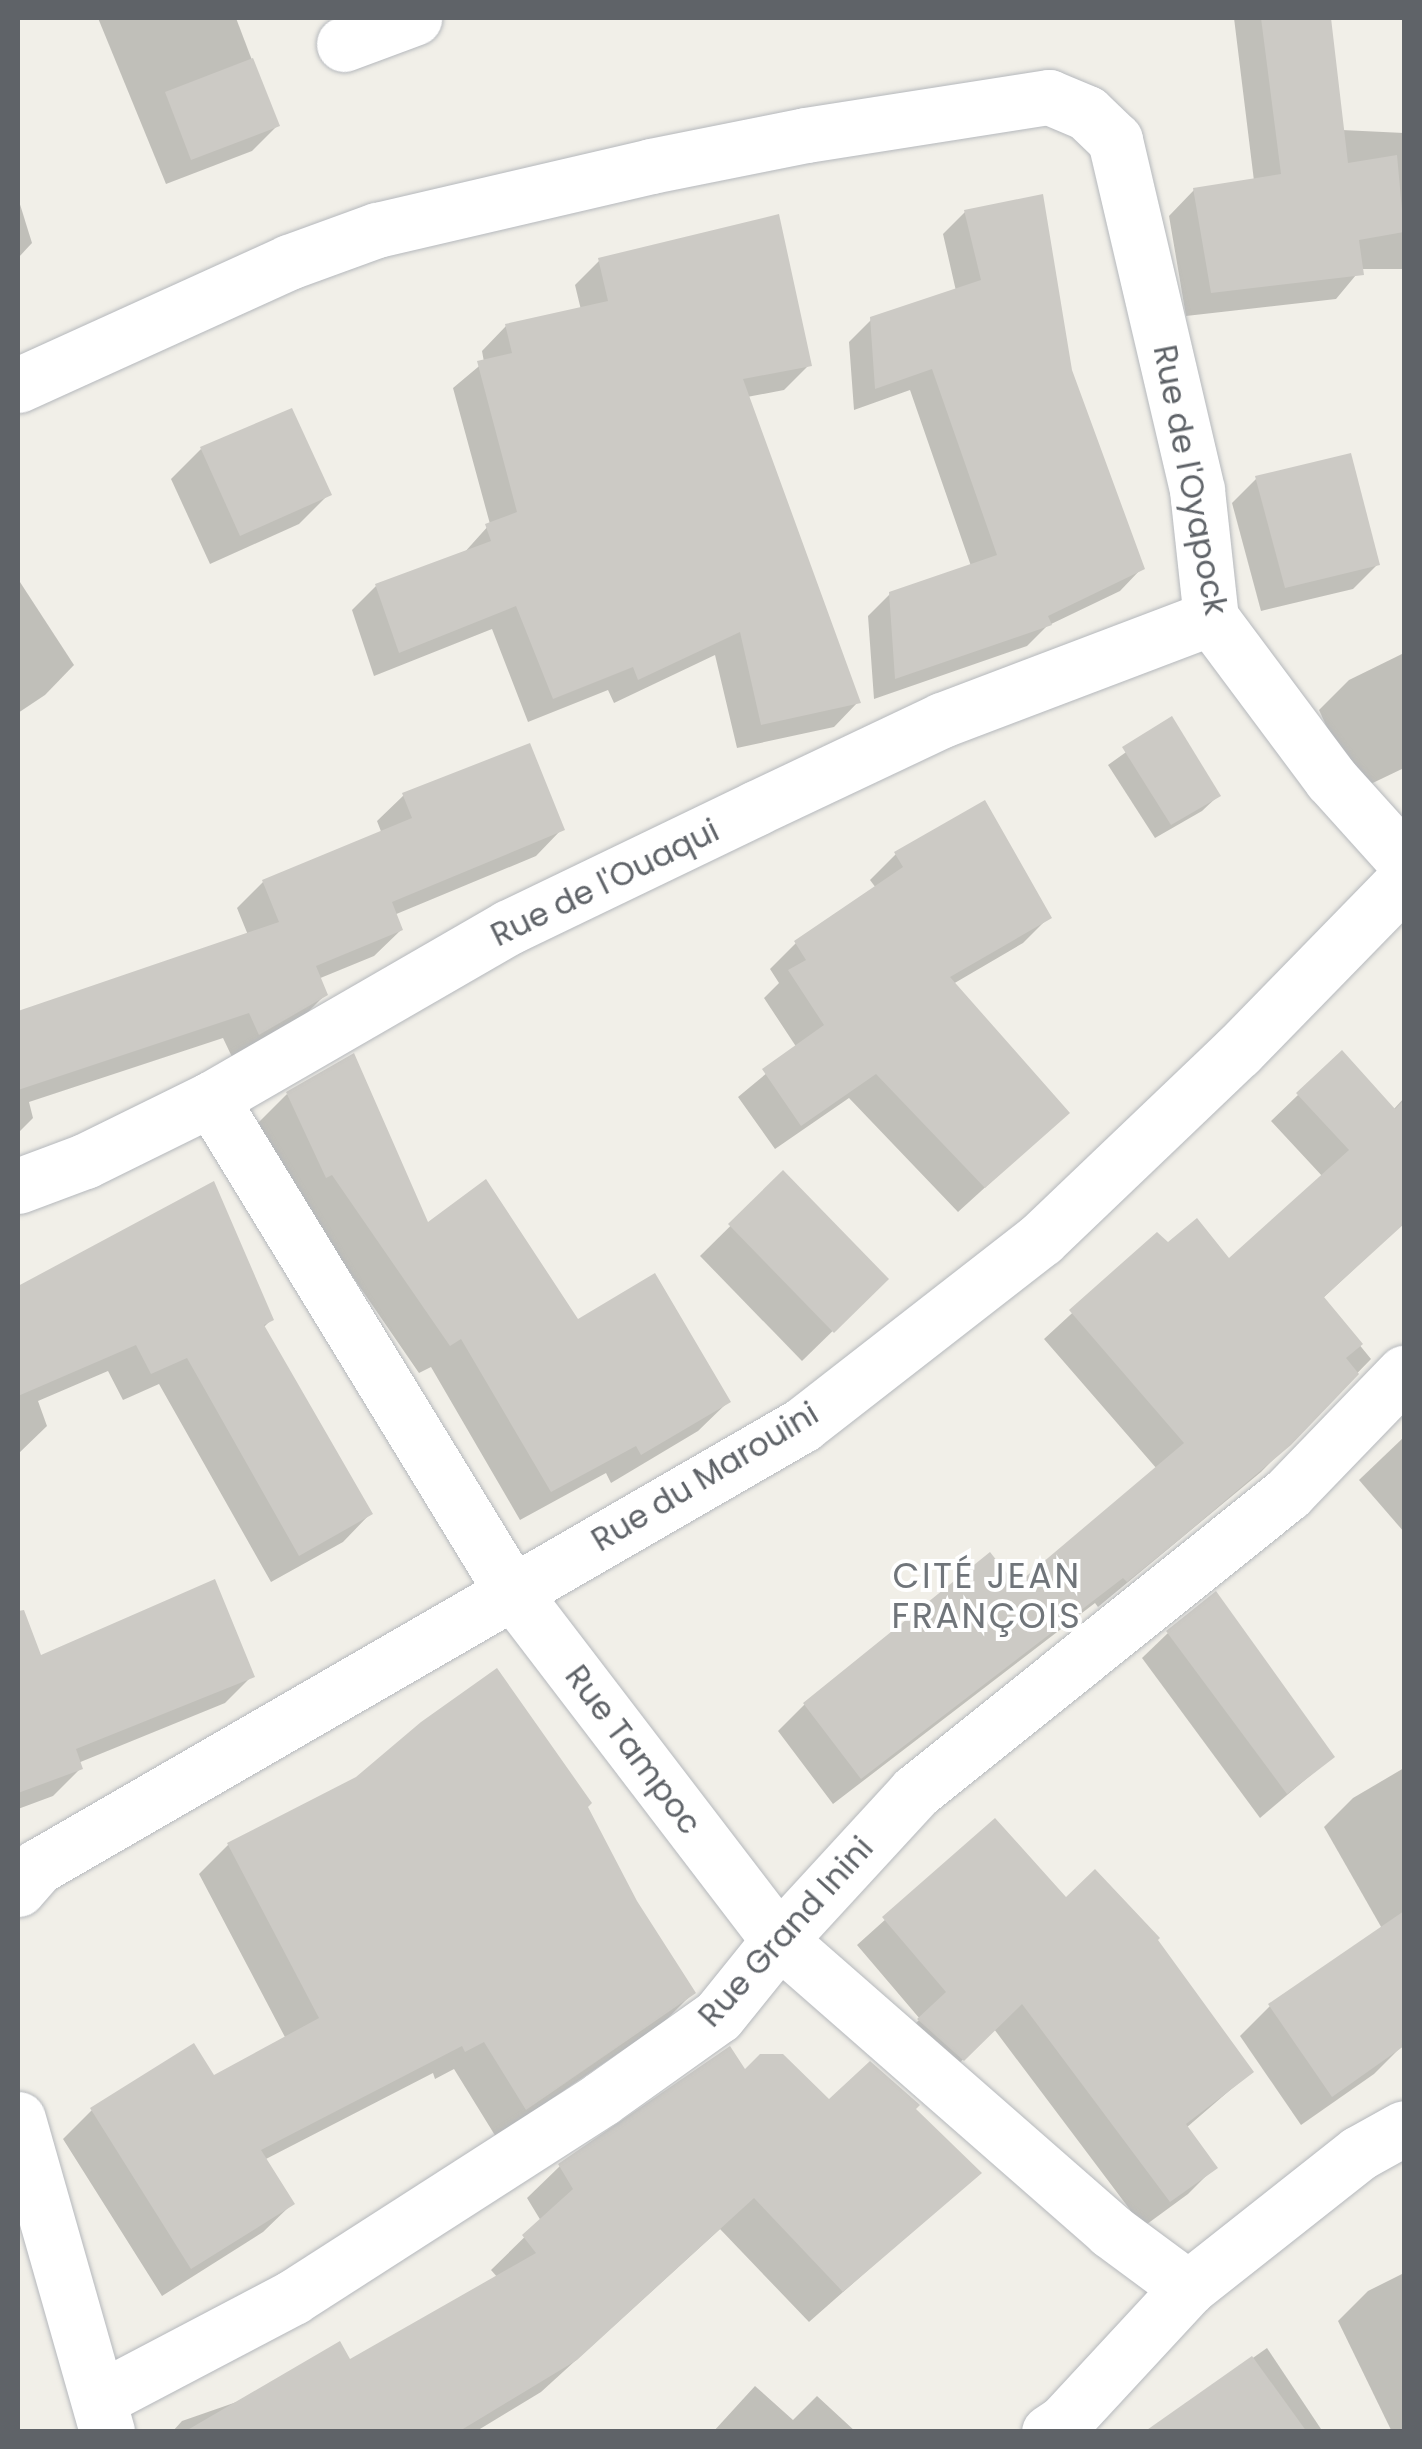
<!DOCTYPE html>
<html>
<head>
<meta charset="utf-8">
<style>
  body { margin:0 }
  #map { position:relative; width:1422px; height:2449px; overflow:hidden; background:#f1efe8; font-family:Poppins,sans-serif }
  div>[style] { position:absolute }
  .shadow>* { inset:0; background:#0003 }
  .building>* { inset:0; background:#cccac5 }
  .roads { filter:drop-shadow(0 0 2px #b5b8bc) drop-shadow(0 0 2px #b5b8bc) }
  .minor>* { height:55px; margin:-27.5px; padding:0 27.5px; transform-origin:27.5px; border-radius:27.5px; background:#fff }
  span { translate:-50% -50%; white-space:nowrap; text-align:center; line-height:1.15; -webkit-text-stroke:8px #fff; paint-order:stroke }
  .street-label { font-size:32px; color:#5f6368 }
  .neighbourhood-label { font-size:35px; color:#70757a; letter-spacing:2.5px }
  .frame { position:absolute; inset:0; border:20px solid #5f6368; pointer-events:none }
</style>
</head>
<body>
<div id="map">
  <div class="shadow">
    <div style="clip-path:polygon(98px 18px,236px 18px,277px 126px,252px 151px,166px 184px)"></div>
    <div style="clip-path:polygon(1234px 18px,1329px 18px,1342px 130px,1404px 133px,1404px 269px,1361px 269px,1336px 299px,1186px 316px,1169px 216px,1194px 190px,1254px 181px)"></div>
    <div style="clip-path:polygon(18px 198px,32px 243px,18px 258px)"></div>
    <div style="clip-path:polygon(965px 212px,1070px 371px,1142px 568px,1120px 591px,1047px 626px,1027px 646px,874px 699px,868px 616px,890px 594px,971px 566px,910px 390px,854px 410px,849px 342px,871px 320px,956px 291px,943px 234px)"></div>
    <div style="clip-path:polygon(600px 260px,809px 365px,784px 390px,747px 397px,858px 702px,834px 727px,737px 748px,715px 655px,614px 703px,608px 690px,528px 722px,492px 629px,374px 676px,352px 610px,376px 586px,463px 554px,490px 524px,453px 388px,484px 362px,482px 351px,506px 326px,581px 310px,575px 285px)"></div>
    <div style="clip-path:polygon(201px 449px,329px 494px,299px 524px,210px 564px,171px 479px)"></div>
    <div style="clip-path:polygon(1257px 478px,1378px 564px,1353px 589px,1261px 611px,1232px 503px)"></div>
    <div style="clip-path:polygon(18px 579px,74px 665px,45px 695px,18px 713px)"></div>
    <div style="clip-path:polygon(1404px 653px,1404px 768px,1356px 791px,1319px 710px,1349px 680px)"></div>
    <div style="clip-path:polygon(1171px 720px,1218px 796px,1202px 811px,1155px 838px,1108px 765px)"></div>
    <div style="clip-path:polygon(404px 795px,562px 829px,536px 856px,394px 915px,401px 930px,374px 956px,318px 979px,325px 995px,299px 1021px,233px 1059px,223px 1038px,29px 1102px,33px 1118px,18px 1133px,18px 1034px,75px 1019px,248px 935px,237px 908px,263px 882px,382px 834px,377px 821px)"></div>
    <div style="clip-path:polygon(896px 854px,1049px 917px,1023px 943px,953px 984px,1067px 1113px,958px 1212px,849px 1098px,775px 1149px,738px 1097px,797px 1048px,764px 998px,779px 983px,770px 969px,796px 943px,876px 888px,870px 880px)"></div>
    <div style="clip-path:polygon(287px 1094px,427px 1226px,578px 1322px,728px 1402px,698px 1431px,611px 1483px,606px 1473px,520px 1520px,431px 1367px,419px 1373px,302px 1203px,258px 1123px)"></div>
    <div style="clip-path:polygon(1298px 1095px,1393px 1110px,1404px 1098px,1404px 1222px,1322px 1299px,1371px 1359px,1261px 1472px,1098px 1607px,1095px 1603px,833px 1804px,778px 1731px,805px 1704px,1015px 1589px,1157px 1469px,1044px 1339px,1157px 1235px,1168px 1245px,1228px 1262px,1323px 1177px,1271px 1121px)"></div>
    <div style="clip-path:polygon(783px 1174px,886px 1279px,802px 1361px,700px 1256px)"></div>
    <div style="clip-path:polygon(66px 1278px,271px 1320px,263px 1328px,370px 1514px,343px 1542px,271px 1582px,159px 1384px,123px 1400px,108px 1371px,38px 1401px,47px 1426px,18px 1454px,18px 1296px)"></div>
    <div style="clip-path:polygon(1404px 1437px,1404px 1532px,1359px 1480px)"></div>
    <div style="clip-path:polygon(115px 1628px,252px 1676px,225px 1703px,78px 1763px,80px 1769px,53px 1796px,18px 1809px,18px 1667px)"></div>
    <div style="clip-path:polygon(1168px 1633px,1332px 1757px,1260px 1818px,1142px 1658px)"></div>
    <div style="clip-path:polygon(1404px 1768px,1404px 1928px,1388px 1939px,1324px 1827px,1353px 1798px)"></div>
    <div style="clip-path:polygon(585px 1807px,635px 1902px,693px 1993px,664px 2022px,496px 2137px,454px 2069px,435px 2079px,433px 2073px,264px 2160px,292px 2204px,263px 2232px,162px 2296px,63px 2139px,92px 2110px,213px 2078px,286px 2039px,199px 1874px,228px 1845px)"></div>
    <div style="clip-path:polygon(995px 1821px,1066px 1901px,1154px 1940px,1251px 2072px,1186px 2128px,1215px 2167px,1188px 2194px,1143px 2227px,994px 2029px,936px 2086px,892px 2047px,920px 2019px,857px 1945px)"></div>
    <div style="clip-path:polygon(1344px 1955px,1404px 2044px,1374px 2074px,1301px 2125px,1240px 2036px,1270px 2006px)"></div>
    <div style="clip-path:polygon(744px 2073px,829px 2102px,912px 2109px,978px 2173px,809px 2322px,720px 2229px,541px 2392px,475px 2432px,172px 2432px,182px 2421px,349px 2363px,498px 2278px,491px 2270px,541px 2221px,527px 2198px,560px 2166px)"></div>
    <div style="clip-path:polygon(1404px 2273px,1404px 2432px,1392px 2432px,1338px 2321px,1368px 2291px)"></div>
    <div style="clip-path:polygon(1267px 2348px,1323px 2432px,1155px 2432px,1182px 2408px)"></div>
    <div style="clip-path:polygon(755px 2386px,793px 2420px,817px 2396px,856px 2432px,713px 2432px)"></div>
  </div>
  <div class="building">
    <div style="clip-path:polygon(1261px 18px,1331px 18px,1348px 163px,1397px 155px,1404px 232px,1359px 240px,1364px 275px,1211px 293px,1193px 188px,1281px 174px)"></div>
    <div style="clip-path:polygon(253px 58px,280px 126px,191px 160px,165px 92px)"></div>
    <div style="clip-path:polygon(1043px 194px,1072px 370px,1145px 569px,1048px 616px,1052px 625px,895px 679px,889px 592px,997px 555px,932px 369px,875px 389px,870px 317px,981px 280px,964px 210px)"></div>
    <div style="clip-path:polygon(779px 214px,812px 366px,743px 379px,861px 703px,761px 725px,740px 632px,638px 680px,633px 667px,553px 699px,516px 606px,399px 653px,375px 584px,491px 541px,485px 524px,517px 512px,477px 361px,512px 353px,505px 324px,608px 301px,598px 258px)"></div>
    <div style="clip-path:polygon(292px 408px,332px 495px,240px 536px,200px 447px)"></div>
    <div style="clip-path:polygon(1351px 453px,1380px 565px,1285px 588px,1255px 476px)"></div>
    <div style="clip-path:polygon(1172px 716px,1221px 796px,1171px 825px,1122px 747px)"></div>
    <div style="clip-path:polygon(530px 743px,565px 830px,392px 902px,403px 930px,316px 966px,328px 995px,259px 1035px,249px 1013px,18px 1090px,18px 1011px,279px 922px,262px 880px,412px 818px,402px 793px)"></div>
    <div style="clip-path:polygon(985px 800px,1052px 918px,950px 977px,1070px 1113px,985px 1188px,876px 1074px,801px 1126px,762px 1069px,824px 1025px,788px 970px,806px 960px,794px 941px,903px 867px,894px 852px)"></div>
    <div style="clip-path:polygon(1342px 1050px,1395px 1109px,1404px 1100px,1404px 1224px,1324px 1297px,1363px 1344px,1346px 1358px,1359px 1374px,1291px 1445px,1180px 1539px,1127px 1582px,1123px 1578px,861px 1779px,803px 1703px,990px 1552px,1016px 1585px,1184px 1443px,1069px 1310px,1157px 1232px,1168px 1242px,1197px 1218px,1229px 1258px,1349px 1150px,1296px 1093px)"></div>
    <div style="clip-path:polygon(354px 1053px,428px 1222px,486px 1179px,578px 1319px,655px 1273px,731px 1402px,641px 1455px,636px 1446px,551px 1492px,461px 1339px,450px 1346px,332px 1175px,326px 1178px,286px 1092px)"></div>
    <div style="clip-path:polygon(783px 1170px,889px 1279px,834px 1333px,728px 1224px)"></div>
    <div style="clip-path:polygon(214px 1181px,274px 1320px,264px 1325px,373px 1514px,299px 1556px,187px 1358px,151px 1374px,136px 1345px,18px 1396px,18px 1286px)"></div>
    <div style="clip-path:polygon(215px 1579px,255px 1677px,76px 1749px,83px 1769px,18px 1793px,18px 1611px,24px 1610px,41px 1655px)"></div>
    <div style="clip-path:polygon(1216px 1591px,1335px 1757px,1287px 1794px,1166px 1631px)"></div>
    <div style="clip-path:polygon(497px 1668px,592px 1803px,588px 1807px,637px 1901px,696px 1993px,526px 2110px,484px 2042px,465px 2052px,462px 2046px,261px 2150px,295px 2204px,191px 2269px,90px 2108px,194px 2043px,214px 2075px,319px 2018px,227px 1843px,356px 1777px,421px 1722px)"></div>
    <div style="clip-path:polygon(995px 1818px,1066px 1897px,1095px 1869px,1160px 1938px,1158px 1940px,1254px 2072px,1186px 2124px,1218px 2168px,1170px 2202px,1022px 2004px,964px 2061px,917px 2019px,946px 1992px,882px 1917px)"></div>
    <div style="clip-path:polygon(1404px 1911px,1404px 2046px,1332px 2097px,1268px 2004px)"></div>
    <div style="clip-path:polygon(730px 2046px,745px 2069px,760px 2054px,783px 2054px,829px 2099px,870px 2061px,920px 2105px,916px 2109px,982px 2173px,843px 2292px,754px 2198px,577px 2360px,458px 2432px,184px 2432px,340px 2341px,350px 2359px,536px 2253px,522px 2235px,573px 2189px,558px 2164px)"></div>
    <div style="clip-path:polygon(1252px 2356px,1307px 2432px,1144px 2432px)"></div>
  </div>
  <div class="roads">
    <div class="minor">
      <div style="left:344px;top:44px;width:75px;rotate:-20.4deg"></div>
      <div style="left:18px;top:385px;width:298px;rotate:-24.4deg"></div>
      <div style="left:289px;top:262px;width:94px;rotate:-20deg"></div>
      <div style="left:377px;top:230px;width:281px;rotate:-13.1deg"></div>
      <div style="left:651px;top:166px;width:158px;rotate:-11.3deg"></div>
      <div style="left:806px;top:135px;width:246px;rotate:-8.9deg"></div>
      <div style="left:1049px;top:97px;width:41px;rotate:22.8deg"></div>
      <div style="left:1087px;top:113px;width:39px;rotate:44deg"></div>
      <div style="left:1115px;top:140px;width:359px;rotate:76.8deg"></div>
      <div style="left:1197px;top:490px;width:129px;rotate:83.8deg"></div>
      <div style="left:1211px;top:618px;width:201px;rotate:53.3deg"></div>
      <div style="left:1331px;top:779px;width:109px;rotate:48deg"></div>
      <div style="left:211px;top:1099px;width:575px;rotate:58.58deg"></div>
      <div style="left:511px;top:1590px;width:441px;rotate:52.6deg"></div>
      <div style="left:779px;top:1940px;width:441px;rotate:41.2deg"></div>
      <div style="left:1111px;top:2231px;width:96px;rotate:36.5deg"></div>
      <div style="left:18px;top:1186px;width:72px;rotate:-20.5deg"></div>
      <div style="left:85px;top:1161px;width:140px;rotate:-26.2deg"></div>
      <div style="left:211px;top:1099px;width:344px;rotate:-30deg"></div>
      <div style="left:509px;top:927px;width:274px;rotate:-25.7deg"></div>
      <div style="left:756px;top:808px;width:206px;rotate:-25.3deg"></div>
      <div style="left:942px;top:720px;width:288px;rotate:-20.8deg"></div>
      <div style="left:18px;top:1889px;width:29px;rotate:-49deg"></div>
      <div style="left:37px;top:1867px;width:884px;rotate:-30.02deg"></div>
      <div style="left:802px;top:1425px;width:303px;rotate:-37.9deg"></div>
      <div style="left:1041px;top:1239px;width:272px;rotate:-43.7deg"></div>
      <div style="left:1238px;top:1051px;width:238px;rotate:-45.7deg"></div>
      <div style="left:18px;top:2119px;width:325px;rotate:74.1deg"></div>
      <div style="left:99px;top:2399px;width:219px;rotate:-27.7deg"></div>
      <div style="left:293px;top:2297px;width:366px;rotate:-32.7deg"></div>
      <div style="left:601px;top:2099px;width:143px;rotate:-35.4deg"></div>
      <div style="left:718px;top:2016px;width:97px;rotate:-51.2deg"></div>
      <div style="left:779px;top:1940px;width:201px;rotate:-47.4deg"></div>
      <div style="left:915px;top:1792px;width:478px;rotate:-38.7deg"></div>
      <div style="left:1288px;top:1493px;width:167px;rotate:-46deg"></div>
      <div style="left:1049px;top:2432px;width:18px;rotate:-34deg"></div>
      <div style="left:1064px;top:2422px;width:183px;rotate:-47.2deg"></div>
      <div style="left:1188px;top:2288px;width:218px;rotate:-38.3deg"></div>
      <div style="left:1359px;top:2153px;width:51px;rotate:-29.1deg"></div>
    </div>
  </div>
  <div class="street-label">
    <span style="left:1190px;top:480px;rotate:79deg">Rue de l'Oyapock</span>
    <span style="left:605px;top:883px;rotate:-26deg">Rue de l'Ouaqui</span>
    <span style="left:705px;top:1477px;rotate:-31deg">Rue du Marouini</span>
    <span style="left:633px;top:1750px;rotate:53deg">Rue Tampoc</span>
    <span style="left:786px;top:1932px;rotate:-48deg">Rue Grand Inini</span>
  </div>
  <div class="neighbourhood-label">
    <span style="left:987px;top:1596px">CITÉ JEAN<br>FRANÇOIS</span>
  </div>
  <div class="frame"></div>
</div>
</body>
</html>
